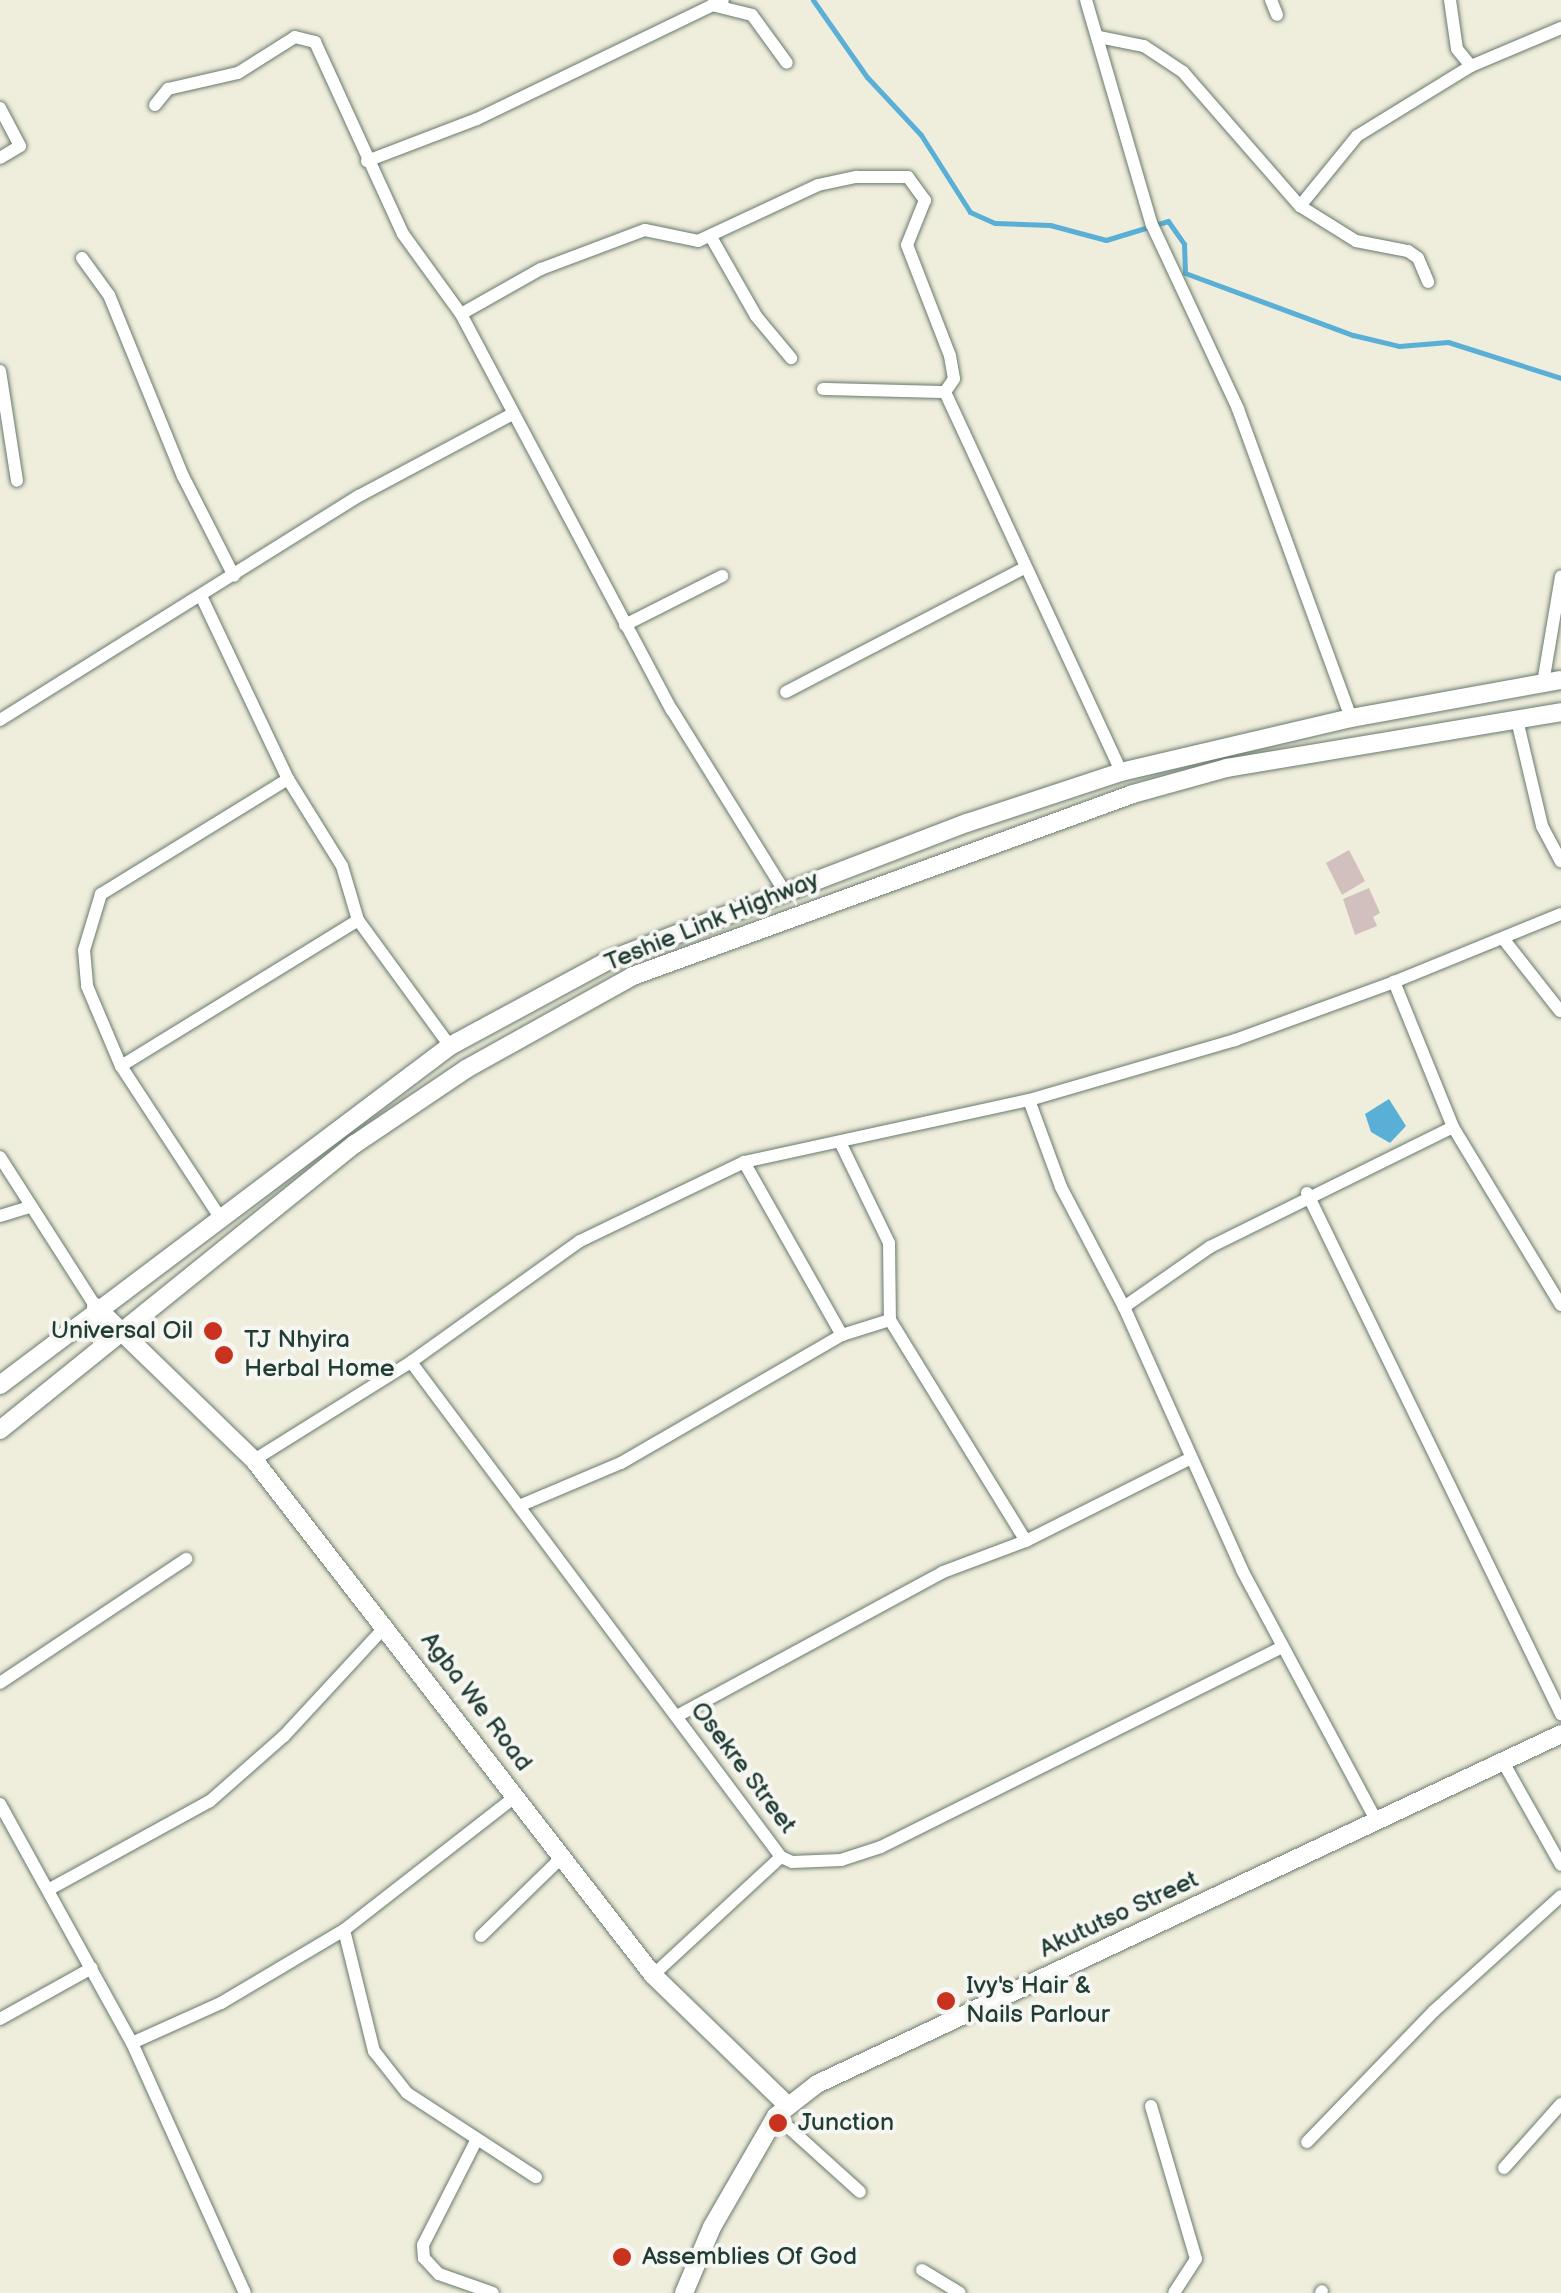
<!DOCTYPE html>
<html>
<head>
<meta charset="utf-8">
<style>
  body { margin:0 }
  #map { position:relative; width:1561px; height:2293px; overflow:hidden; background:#efeddb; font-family:"Balsamiq Sans",sans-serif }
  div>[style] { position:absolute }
  .industrial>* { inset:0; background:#d1c0bd }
  .water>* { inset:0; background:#5aafd6 }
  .stream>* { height:5px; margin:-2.5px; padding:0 2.5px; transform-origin:2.5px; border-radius:2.5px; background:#5aafd6 }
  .roads { filter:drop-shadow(0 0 2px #687b6e) drop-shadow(0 0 2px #687b6e) }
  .street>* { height:12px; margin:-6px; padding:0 6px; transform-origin:6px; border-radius:6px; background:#fff }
  .secondary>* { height:18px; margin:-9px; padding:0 9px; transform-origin:9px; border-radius:9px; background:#fff }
  .dots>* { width:28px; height:28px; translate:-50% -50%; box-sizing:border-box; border:5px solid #f6f6f2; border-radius:50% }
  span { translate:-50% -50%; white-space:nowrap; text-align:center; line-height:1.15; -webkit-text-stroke:8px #f6f6f2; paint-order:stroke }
  .street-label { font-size:25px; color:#1f3d34 }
  .poi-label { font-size:25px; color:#1f3d34 }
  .right { translate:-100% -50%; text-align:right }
  .left { translate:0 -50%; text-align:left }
</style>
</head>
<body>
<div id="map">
  <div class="industrial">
    <div style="clip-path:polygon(1349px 850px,1365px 881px,1342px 895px,1326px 863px)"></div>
    <div style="clip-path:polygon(1369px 888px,1380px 913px,1373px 917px,1377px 926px,1355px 935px,1343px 899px)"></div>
  </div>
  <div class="water">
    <div style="clip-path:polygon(1389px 1099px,1406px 1126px,1390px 1143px,1371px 1132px,1365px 1114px)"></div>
  </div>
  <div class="stream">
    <div style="left:813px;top:0;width:94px;rotate:55deg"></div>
    <div style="left:867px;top:77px;width:79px;rotate:47deg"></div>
    <div style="left:921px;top:135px;width:91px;rotate:57.5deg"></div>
    <div style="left:970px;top:212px;width:27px;rotate:24deg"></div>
    <div style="left:995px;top:223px;width:55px;rotate:2.1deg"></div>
    <div style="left:1050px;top:225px;width:58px;rotate:15deg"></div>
    <div style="left:1106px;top:240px;width:65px;rotate:-17deg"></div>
    <div style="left:1168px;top:221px;width:28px;rotate:55deg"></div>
    <div style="left:1184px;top:244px;width:29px;rotate:88deg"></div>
    <div style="left:1185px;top:273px;width:179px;rotate:20.3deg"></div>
    <div style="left:1353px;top:335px;width:47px;rotate:13.4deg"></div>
    <div style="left:1399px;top:346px;width:49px;rotate:-4.7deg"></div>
    <div style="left:1448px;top:342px;width:119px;rotate:17.7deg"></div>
  </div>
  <div class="roads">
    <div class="street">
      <div style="left:1086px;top:0;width:234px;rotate:73.7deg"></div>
      <div style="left:1152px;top:225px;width:203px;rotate:64.9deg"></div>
      <div style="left:1238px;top:409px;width:329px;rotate:69.9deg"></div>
      <div style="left:1271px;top:0;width:16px;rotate:68deg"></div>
      <div style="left:1450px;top:0;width:49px;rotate:81.9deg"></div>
      <div style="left:1457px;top:49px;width:22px;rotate:51deg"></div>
      <div style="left:1471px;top:66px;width:98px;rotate:-22.9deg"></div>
      <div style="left:712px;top:5px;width:41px;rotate:14deg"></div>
      <div style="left:752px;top:15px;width:59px;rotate:53.9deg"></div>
      <div style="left:1099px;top:37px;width:46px;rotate:11.3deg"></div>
      <div style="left:1144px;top:46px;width:47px;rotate:33.7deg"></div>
      <div style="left:1183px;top:72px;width:178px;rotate:48.9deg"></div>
      <div style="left:1300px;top:206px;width:66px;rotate:32deg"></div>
      <div style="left:1356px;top:241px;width:53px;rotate:10.9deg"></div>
      <div style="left:1408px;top:251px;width:12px;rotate:35deg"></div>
      <div style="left:1418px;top:258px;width:26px;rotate:67deg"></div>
      <div style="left:155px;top:105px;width:21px;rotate:-51deg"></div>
      <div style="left:168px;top:89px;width:72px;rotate:-12.9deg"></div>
      <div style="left:238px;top:73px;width:67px;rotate:-32.3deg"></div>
      <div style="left:295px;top:37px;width:21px;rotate:14deg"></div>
      <div style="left:315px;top:42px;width:211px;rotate:65.4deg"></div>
      <div style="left:403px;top:234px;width:99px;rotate:54.1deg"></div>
      <div style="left:461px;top:314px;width:449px;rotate:62deg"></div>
      <div style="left:672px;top:710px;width:214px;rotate:58.2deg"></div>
      <div style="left:0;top:108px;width:43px;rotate:62.2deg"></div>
      <div style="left:20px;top:146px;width:23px;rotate:149deg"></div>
      <div style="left:367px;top:161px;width:118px;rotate:-20.9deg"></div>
      <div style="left:477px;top:119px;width:273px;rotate:-25.8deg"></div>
      <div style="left:1300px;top:206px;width:90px;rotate:-50.8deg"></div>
      <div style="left:1357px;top:136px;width:134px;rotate:-31.6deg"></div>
      <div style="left:711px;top:237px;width:91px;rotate:60.3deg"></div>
      <div style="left:756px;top:316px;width:55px;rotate:50.2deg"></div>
      <div style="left:82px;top:258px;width:46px;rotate:53.9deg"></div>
      <div style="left:109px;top:295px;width:196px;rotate:67.8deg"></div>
      <div style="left:183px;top:476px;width:112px;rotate:63deg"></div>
      <div style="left:461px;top:314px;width:92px;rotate:-29.4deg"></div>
      <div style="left:541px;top:269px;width:111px;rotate:-20.6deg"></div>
      <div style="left:645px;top:230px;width:54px;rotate:11.7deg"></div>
      <div style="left:698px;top:241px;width:132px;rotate:-25deg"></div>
      <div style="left:818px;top:185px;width:40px;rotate:-12deg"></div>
      <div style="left:857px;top:177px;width:51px"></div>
      <div style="left:908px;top:177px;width:29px;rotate:54deg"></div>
      <div style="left:925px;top:200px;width:48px;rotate:111.8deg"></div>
      <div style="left:907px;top:245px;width:119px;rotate:68.8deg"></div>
      <div style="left:950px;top:356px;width:23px;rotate:80deg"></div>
      <div style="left:954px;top:379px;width:16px;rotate:125deg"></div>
      <div style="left:945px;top:392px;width:419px;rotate:65.1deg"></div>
      <div style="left:0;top:371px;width:111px;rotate:81.2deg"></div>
      <div style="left:823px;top:389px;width:122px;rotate:1.4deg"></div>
      <div style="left:202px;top:598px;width:200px;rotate:64.6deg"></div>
      <div style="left:288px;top:779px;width:220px;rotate:148.4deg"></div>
      <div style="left:101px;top:894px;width:59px;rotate:106.9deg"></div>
      <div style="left:84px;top:950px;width:36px;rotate:85deg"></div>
      <div style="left:87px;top:986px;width:87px;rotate:67deg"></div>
      <div style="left:121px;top:1066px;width:183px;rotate:56.8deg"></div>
      <div style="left:625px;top:625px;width:109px;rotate:-26.8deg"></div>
      <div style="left:1543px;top:683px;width:108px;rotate:-80.4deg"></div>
      <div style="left:786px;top:692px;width:268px;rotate:-27.5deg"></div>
      <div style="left:0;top:720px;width:423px;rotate:-32deg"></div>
      <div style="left:359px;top:496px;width:172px;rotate:-28.1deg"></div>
      <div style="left:1517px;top:720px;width:109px;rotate:76.7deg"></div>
      <div style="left:1542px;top:826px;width:40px;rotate:62deg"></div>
      <div style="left:288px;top:779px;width:102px;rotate:58.2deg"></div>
      <div style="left:342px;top:866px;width:56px;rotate:73.5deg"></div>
      <div style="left:358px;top:920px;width:156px;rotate:53.9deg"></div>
      <div style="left:1505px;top:941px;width:89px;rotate:51.8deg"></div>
      <div style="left:121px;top:1066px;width:278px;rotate:-31.6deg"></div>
      <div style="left:1029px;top:1100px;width:215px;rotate:-16.2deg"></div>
      <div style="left:1235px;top:1040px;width:169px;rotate:-20deg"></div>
      <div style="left:1453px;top:1127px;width:208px;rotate:58.8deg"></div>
      <div style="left:840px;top:1142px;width:112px;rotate:64.1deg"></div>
      <div style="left:889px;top:1243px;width:77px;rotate:89.3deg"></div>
      <div style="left:0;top:1157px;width:178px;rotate:57.4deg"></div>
      <div style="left:744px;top:1162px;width:199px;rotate:60.5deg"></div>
      <div style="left:1307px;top:1193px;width:580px;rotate:64.01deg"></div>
      <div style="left:0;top:1216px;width:30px;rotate:-17deg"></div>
      <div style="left:1124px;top:1307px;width:105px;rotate:-34.9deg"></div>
      <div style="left:1210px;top:1247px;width:271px;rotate:-26.3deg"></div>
      <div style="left:1453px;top:1127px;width:157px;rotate:-112.1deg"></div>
      <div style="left:1394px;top:982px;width:180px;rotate:-22.2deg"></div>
      <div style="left:411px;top:1362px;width:618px;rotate:53.22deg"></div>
      <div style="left:781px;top:1857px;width:12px;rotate:24deg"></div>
      <div style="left:792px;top:1862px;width:49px;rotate:-2.3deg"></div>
      <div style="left:841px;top:1860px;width:42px;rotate:-18deg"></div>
      <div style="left:881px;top:1847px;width:446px;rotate:-26.5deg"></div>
      <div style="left:254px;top:1460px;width:185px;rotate:-32deg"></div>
      <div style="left:411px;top:1362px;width:208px;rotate:-35.6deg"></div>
      <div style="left:580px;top:1241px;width:182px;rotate:-25.7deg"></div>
      <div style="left:744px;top:1162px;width:292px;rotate:-12.3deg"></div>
      <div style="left:1029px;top:1100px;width:93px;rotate:69.8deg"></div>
      <div style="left:1061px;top:1187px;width:136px;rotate:62.3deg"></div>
      <div style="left:1124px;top:1307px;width:288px;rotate:65.8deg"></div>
      <div style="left:1242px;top:1570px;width:286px;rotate:61.8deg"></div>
      <div style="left:519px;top:1506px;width:111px;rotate:-22.9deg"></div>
      <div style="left:621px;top:1463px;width:255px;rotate:-30.1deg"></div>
      <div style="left:842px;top:1335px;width:50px;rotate:-17.4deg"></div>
      <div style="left:890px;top:1320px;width:259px;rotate:58.4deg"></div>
      <div style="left:0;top:1683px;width:224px;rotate:-33.7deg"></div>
      <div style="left:677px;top:1716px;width:302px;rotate:-28.4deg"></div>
      <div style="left:943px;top:1572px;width:89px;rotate:-20.5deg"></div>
      <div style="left:1026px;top:1541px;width:182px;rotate:-26.7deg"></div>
      <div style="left:1503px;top:1762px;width:118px;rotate:60.6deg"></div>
      <div style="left:0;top:1804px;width:273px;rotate:61.1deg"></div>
      <div style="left:132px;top:2043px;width:274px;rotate:65.7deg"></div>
      <div style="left:48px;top:1890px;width:185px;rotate:-28.8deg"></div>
      <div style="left:210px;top:1801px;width:98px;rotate:-41.3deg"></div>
      <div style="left:284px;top:1736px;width:150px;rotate:-47.2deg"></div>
      <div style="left:344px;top:1930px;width:125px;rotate:76.1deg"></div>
      <div style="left:374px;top:2051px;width:53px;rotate:51.8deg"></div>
      <div style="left:407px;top:2093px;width:154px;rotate:33.1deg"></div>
      <div style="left:481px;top:1936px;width:110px;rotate:-44.3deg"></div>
      <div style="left:653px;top:1975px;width:174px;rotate:-42.7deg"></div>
      <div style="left:0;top:2019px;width:105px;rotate:-29deg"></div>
      <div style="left:132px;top:2043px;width:98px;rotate:-24.2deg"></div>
      <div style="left:221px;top:2003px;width:143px;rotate:-30.7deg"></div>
      <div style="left:344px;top:1930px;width:218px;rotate:-37.9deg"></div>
      <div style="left:1151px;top:2106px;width:159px;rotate:73.6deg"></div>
      <div style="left:1196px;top:2259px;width:40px;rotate:122.9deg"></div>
      <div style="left:776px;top:2116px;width:113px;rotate:42.1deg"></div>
      <div style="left:477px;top:2139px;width:119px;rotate:117deg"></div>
      <div style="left:423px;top:2245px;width:13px;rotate:86deg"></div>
      <div style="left:424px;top:2258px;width:22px;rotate:47deg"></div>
      <div style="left:439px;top:2274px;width:57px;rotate:19.4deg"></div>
      <div style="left:1307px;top:2142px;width:182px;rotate:-45.9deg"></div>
      <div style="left:1434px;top:2011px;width:171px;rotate:-42.2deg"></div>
      <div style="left:1504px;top:2168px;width:86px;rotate:-48.3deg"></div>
      <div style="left:922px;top:2270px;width:44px;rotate:31.2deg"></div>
      <div style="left:1321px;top:2293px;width:2px;rotate:-63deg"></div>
    </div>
    <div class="secondary">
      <div style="left:96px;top:1307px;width:220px;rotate:44.1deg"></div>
      <div style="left:254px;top:1460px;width:651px;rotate:52.23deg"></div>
      <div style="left:653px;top:1975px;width:185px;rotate:44.1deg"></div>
      <div style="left:0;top:1385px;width:563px;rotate:-36.99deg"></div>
      <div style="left:450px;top:1046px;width:179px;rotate:-28.4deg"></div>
      <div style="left:607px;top:961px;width:386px;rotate:-21deg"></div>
      <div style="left:967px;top:823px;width:162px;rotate:-18.3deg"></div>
      <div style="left:1121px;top:772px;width:236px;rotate:-13.2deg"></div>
      <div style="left:1351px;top:718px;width:213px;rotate:-10.3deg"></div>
      <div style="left:0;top:1430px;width:456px;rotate:-38.9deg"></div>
      <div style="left:355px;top:1144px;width:134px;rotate:-34deg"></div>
      <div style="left:466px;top:1069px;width:191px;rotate:-29.1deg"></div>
      <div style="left:633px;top:976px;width:532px;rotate:-20deg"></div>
      <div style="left:1133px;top:794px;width:98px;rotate:-15.5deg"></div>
      <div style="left:1227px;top:768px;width:339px;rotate:-9.5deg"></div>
      <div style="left:684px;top:2293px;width:72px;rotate:-67deg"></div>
      <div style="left:712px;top:2227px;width:128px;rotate:-60deg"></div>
      <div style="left:776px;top:2116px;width:52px;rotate:-38deg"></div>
      <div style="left:817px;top:2084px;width:822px;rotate:-25.19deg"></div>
    </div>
  </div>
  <div class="dots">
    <div style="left:213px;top:1331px;background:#c8321e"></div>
    <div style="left:224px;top:1355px;background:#c8321e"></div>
    <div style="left:946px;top:2001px;background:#c8321e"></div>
    <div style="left:778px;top:2123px;background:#c8321e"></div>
    <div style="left:622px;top:2257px;background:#c8321e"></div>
  </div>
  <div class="street-label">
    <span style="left:712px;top:922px;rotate:-22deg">Teshie Link Highway</span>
    <span style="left:476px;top:1702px;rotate:53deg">Agba We Road</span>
    <span style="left:743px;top:1768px;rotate:53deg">Osekre Street</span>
    <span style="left:1119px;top:1915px;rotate:-25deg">Akututso Street</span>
  </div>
  <div class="poi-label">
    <span class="right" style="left:193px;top:1331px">Universal Oil</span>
    <span class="left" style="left:244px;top:1355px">TJ Nhyira<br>Herbal Home</span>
    <span class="left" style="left:966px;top:2001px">Ivy's Hair &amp;<br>Nails Parlour</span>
    <span class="left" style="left:798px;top:2123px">Junction</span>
    <span class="left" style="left:642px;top:2257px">Assemblies Of God</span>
  </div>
</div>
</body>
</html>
